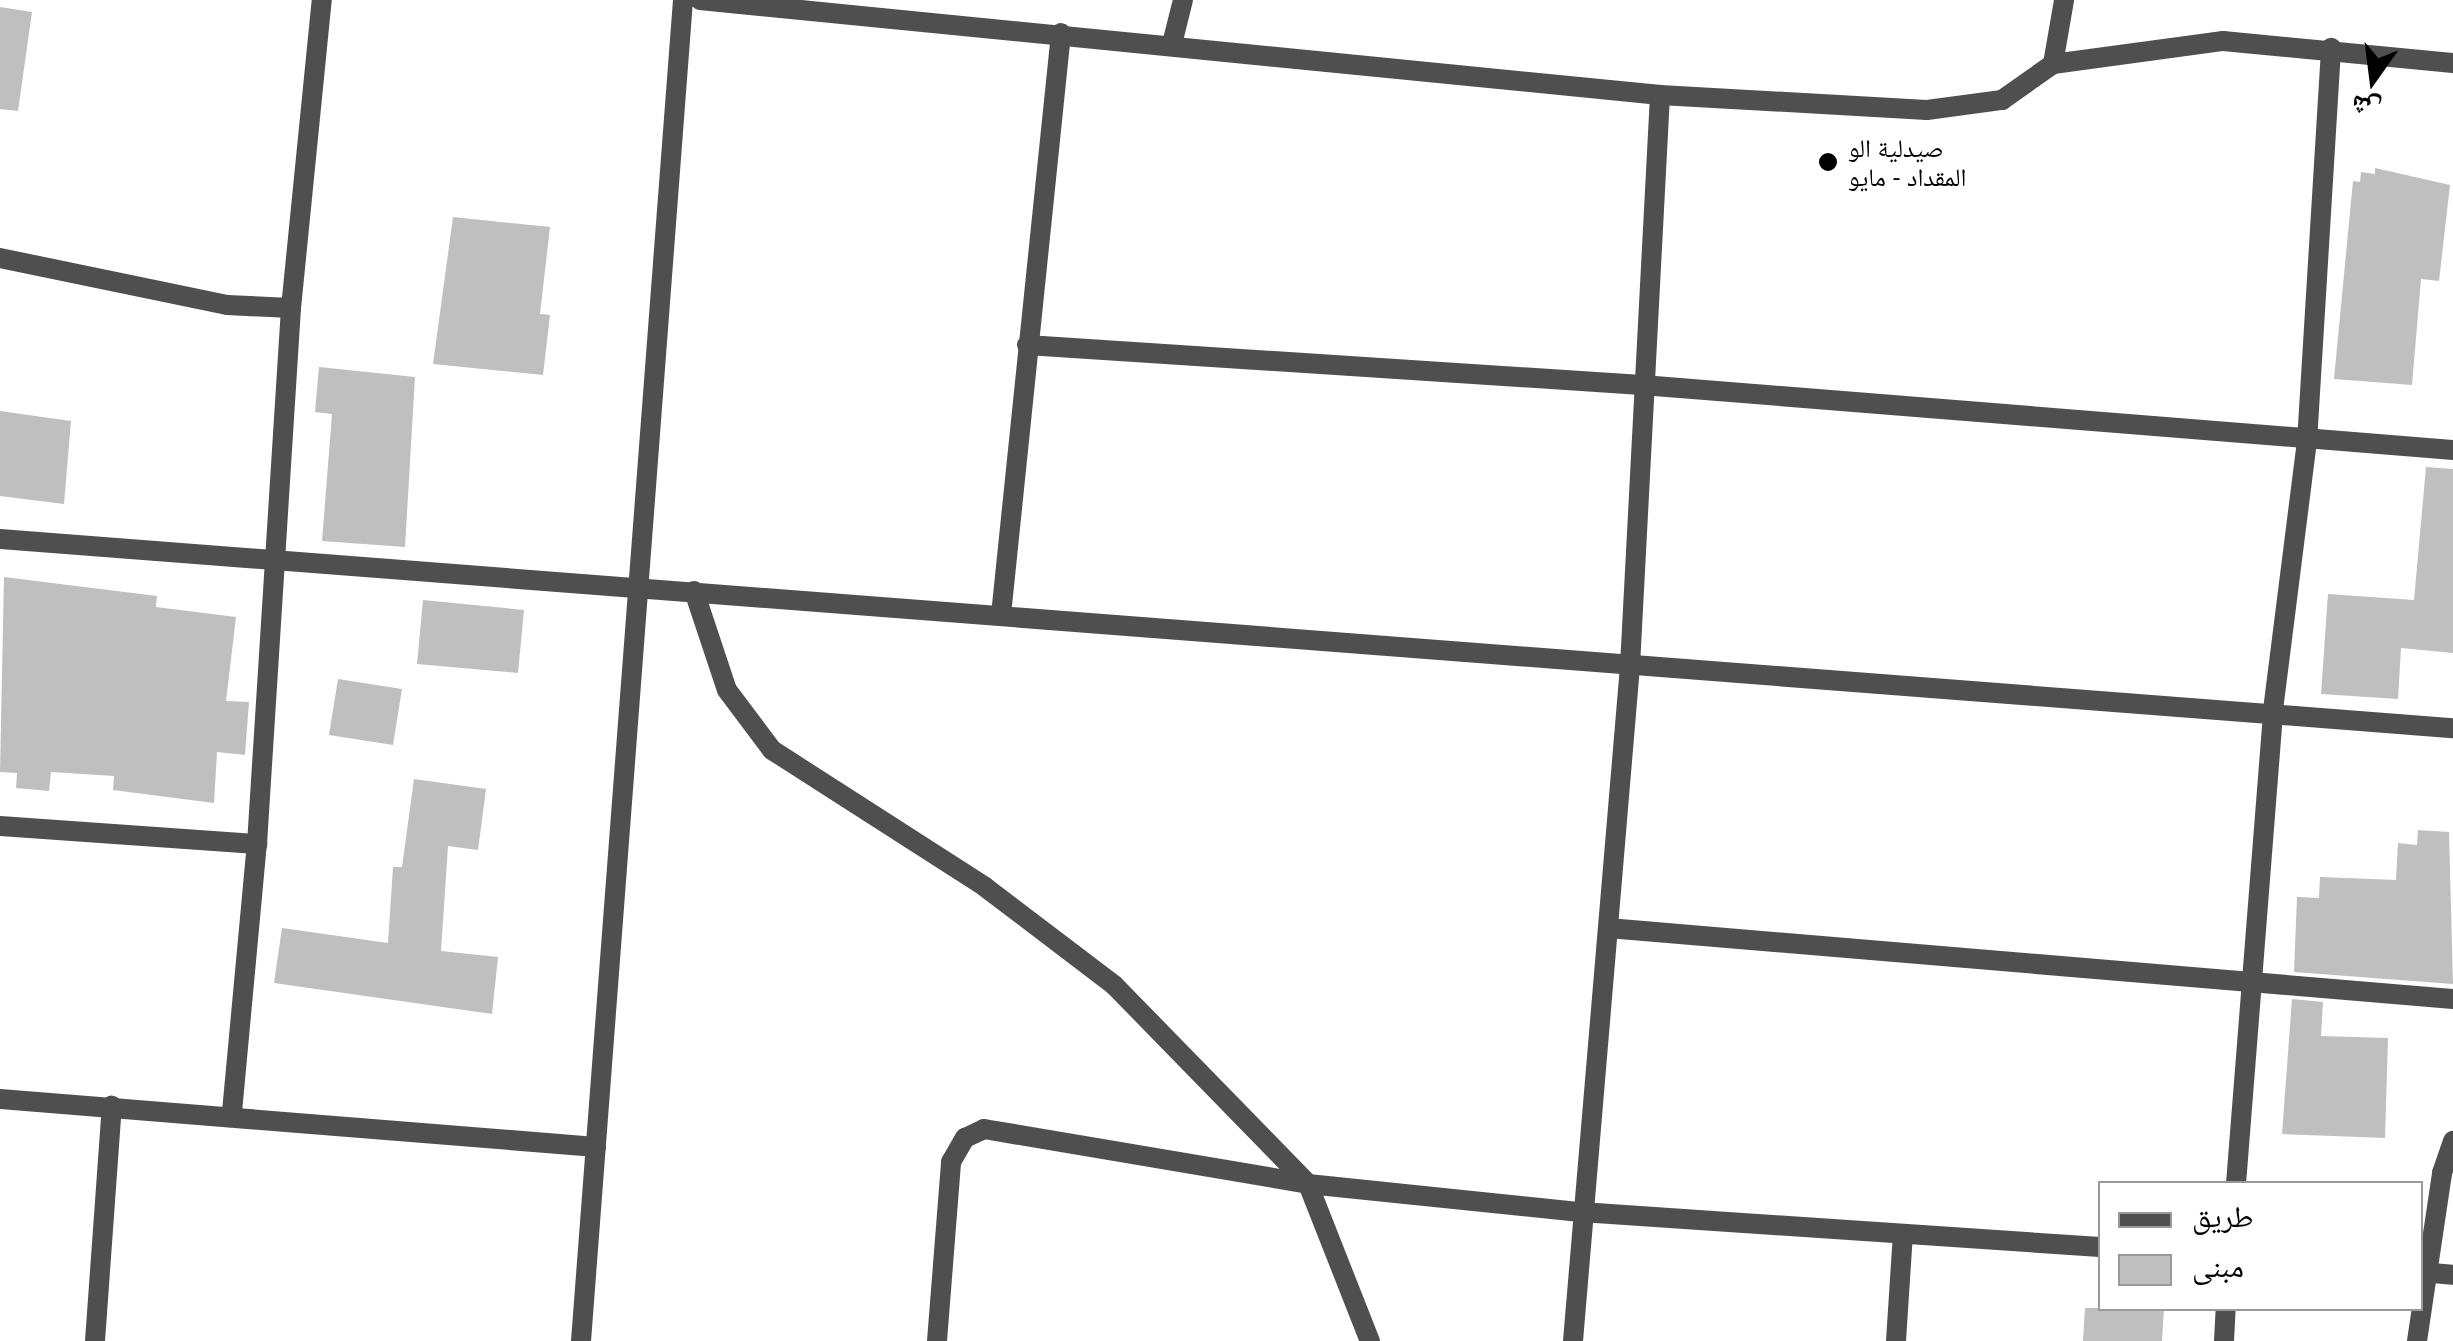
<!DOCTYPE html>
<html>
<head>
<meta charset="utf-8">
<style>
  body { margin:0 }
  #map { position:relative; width:2453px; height:1341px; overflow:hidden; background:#fff; font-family:"Open Sans","Noto Naskh Arabic",sans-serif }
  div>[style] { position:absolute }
  .building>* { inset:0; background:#bfbfbf }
  .minor>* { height:20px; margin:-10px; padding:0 10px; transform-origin:10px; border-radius:10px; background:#4f4f4f }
  .tertiary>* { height:20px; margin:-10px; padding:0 10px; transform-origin:10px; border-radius:10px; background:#4f4f4f }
  .dots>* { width:28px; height:28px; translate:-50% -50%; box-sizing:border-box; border:5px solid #fff; border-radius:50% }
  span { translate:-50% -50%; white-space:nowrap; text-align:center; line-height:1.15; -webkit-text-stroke:10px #fff; paint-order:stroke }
  .poi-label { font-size:25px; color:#000 }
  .left { translate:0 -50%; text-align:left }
  .legend { position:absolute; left:2098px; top:1181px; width:325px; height:130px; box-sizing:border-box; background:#fff; border:2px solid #999; margin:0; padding:12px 18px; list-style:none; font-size:30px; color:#000 }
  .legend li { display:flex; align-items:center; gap:20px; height:50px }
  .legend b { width:50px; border:2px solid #999 }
  .north { position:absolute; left:2323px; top:30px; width:100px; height:100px; -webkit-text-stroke:8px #fff; paint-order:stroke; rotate:194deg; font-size:28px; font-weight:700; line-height:40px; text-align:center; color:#000 }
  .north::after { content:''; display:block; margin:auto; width:35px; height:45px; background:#000; clip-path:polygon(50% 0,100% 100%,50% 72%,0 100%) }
</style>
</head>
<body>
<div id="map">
  <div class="building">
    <div style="clip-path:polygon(0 7px,32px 12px,18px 111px,0 109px)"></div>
    <div style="clip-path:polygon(2375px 168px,2450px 185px,2439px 281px,2421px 279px,2412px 385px,2334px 379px,2353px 181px,2360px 182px,2361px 172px,2375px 174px)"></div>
    <div style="clip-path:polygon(453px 217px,550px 227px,540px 314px,550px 315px,543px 375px,433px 364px)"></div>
    <div style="clip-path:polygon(319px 367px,415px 377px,405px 547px,322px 541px,332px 414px,315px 412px)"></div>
    <div style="clip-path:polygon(0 411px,71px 421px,64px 504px,0 496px)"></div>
    <div style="clip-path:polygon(2426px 467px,2453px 469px,2453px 653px,2401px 648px,2398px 699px,2321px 694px,2328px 594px,2414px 600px)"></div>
    <div style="clip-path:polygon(4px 577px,157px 596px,156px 607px,236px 617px,226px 701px,249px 702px,245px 755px,217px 752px,214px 803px,113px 790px,114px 776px,51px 772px,49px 791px,16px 788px,17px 773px,0 772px)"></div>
    <div style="clip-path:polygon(423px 600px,524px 610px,518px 673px,417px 664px)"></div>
    <div style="clip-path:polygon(338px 679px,402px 689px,393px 745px,329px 735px)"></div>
    <div style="clip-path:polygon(414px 779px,486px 789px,478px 850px,448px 846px,441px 951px,498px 957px,492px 1014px,274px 983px,282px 928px,388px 943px,393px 867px,402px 867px)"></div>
    <div style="clip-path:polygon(2418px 830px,2449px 832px,2453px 984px,2294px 972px,2297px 897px,2319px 898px,2320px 877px,2396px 880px,2398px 843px,2417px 845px)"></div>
    <div style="clip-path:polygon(2292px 999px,2323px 1002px,2321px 1036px,2388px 1038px,2385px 1138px,2282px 1134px)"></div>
    <div style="clip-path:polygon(2085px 1308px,2164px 1308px,2162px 1341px,2083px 1341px)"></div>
  </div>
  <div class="minor">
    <div style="left:1172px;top:44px;width:45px;rotate:-76deg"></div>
    <div style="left:0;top:258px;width:232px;rotate:11.7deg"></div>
    <div style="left:227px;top:305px;width:64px;rotate:2.7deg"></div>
    <div style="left:1027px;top:345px;width:616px;rotate:3.72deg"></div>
    <div style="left:1642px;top:385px;width:814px;rotate:4.58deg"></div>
    <div style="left:0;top:539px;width:2460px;rotate:4.41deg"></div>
    <div style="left:694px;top:591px;width:104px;rotate:71.6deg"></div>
    <div style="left:727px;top:690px;width:75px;rotate:53.1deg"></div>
    <div style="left:772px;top:750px;width:253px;rotate:32.7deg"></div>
    <div style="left:985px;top:887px;width:162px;rotate:37.2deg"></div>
    <div style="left:1114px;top:985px;width:278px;rotate:45.7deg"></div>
    <div style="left:1308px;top:1184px;width:169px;rotate:68.5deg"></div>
    <div style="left:1001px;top:615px;width:585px;rotate:-84.11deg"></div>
    <div style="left:0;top:826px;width:258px;rotate:4deg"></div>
    <div style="left:1608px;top:928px;width:848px;rotate:4.8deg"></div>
    <div style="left:0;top:1099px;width:598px;rotate:4.6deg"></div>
    <div style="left:232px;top:1112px;width:269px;rotate:-84.7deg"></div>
    <div style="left:257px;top:844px;width:537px;rotate:-86.37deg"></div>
    <div style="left:291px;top:308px;width:310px;rotate:-84.3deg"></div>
    <div style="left:2236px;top:1184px;width:475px;rotate:-85.5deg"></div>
    <div style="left:2273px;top:710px;width:270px;rotate:-82.8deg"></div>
    <div style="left:2307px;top:442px;width:395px;rotate:-86.5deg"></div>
    <div style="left:2420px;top:1272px;width:33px;rotate:5deg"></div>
    <div style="left:95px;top:1341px;width:236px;rotate:-85.9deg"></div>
    <div style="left:581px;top:1341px;width:1345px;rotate:-85.65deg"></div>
    <div style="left:937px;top:1341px;width:180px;rotate:-85.5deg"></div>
    <div style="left:951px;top:1162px;width:28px;rotate:-60deg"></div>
    <div style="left:965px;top:1138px;width:21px;rotate:-25deg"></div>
    <div style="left:984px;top:1129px;width:329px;rotate:9.6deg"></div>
    <div style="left:1308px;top:1184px;width:274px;rotate:5.9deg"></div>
    <div style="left:1581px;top:1212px;width:520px;rotate:3.86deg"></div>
    <div style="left:1573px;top:1341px;width:677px;rotate:-85.17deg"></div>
    <div style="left:1630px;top:666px;width:572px;rotate:-86.99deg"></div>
    <div style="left:1896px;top:1341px;width:107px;rotate:-86.3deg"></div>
    <div style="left:2224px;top:1341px;width:33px;rotate:-87deg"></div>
    <div style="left:2417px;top:1341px;width:170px;rotate:-81.5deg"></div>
    <div style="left:2442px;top:1173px;width:34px;rotate:-71deg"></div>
  </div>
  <div class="tertiary">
    <div style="left:700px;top:0;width:965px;rotate:5.65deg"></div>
    <div style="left:1660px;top:95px;width:267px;rotate:3.2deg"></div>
    <div style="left:1927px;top:110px;width:76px;rotate:-7.6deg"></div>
    <div style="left:2002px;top:100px;width:62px;rotate:-35.2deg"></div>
    <div style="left:2053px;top:64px;width:65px;rotate:-80.2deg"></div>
    <div style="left:2053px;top:64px;width:172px;rotate:-7.7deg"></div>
    <div style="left:2223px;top:41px;width:231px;rotate:5.5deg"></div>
  </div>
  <div class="dots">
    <div style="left:1828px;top:162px;background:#000"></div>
  </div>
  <div class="poi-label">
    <span class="left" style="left:1848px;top:162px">صيدلية الو<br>المقداد - مايو</span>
  </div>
  <ul class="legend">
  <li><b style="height:12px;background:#4f4f4f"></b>طريق</li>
  <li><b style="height:28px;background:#bfbfbf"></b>مبنى</li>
  </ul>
  <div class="north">ش</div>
</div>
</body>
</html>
